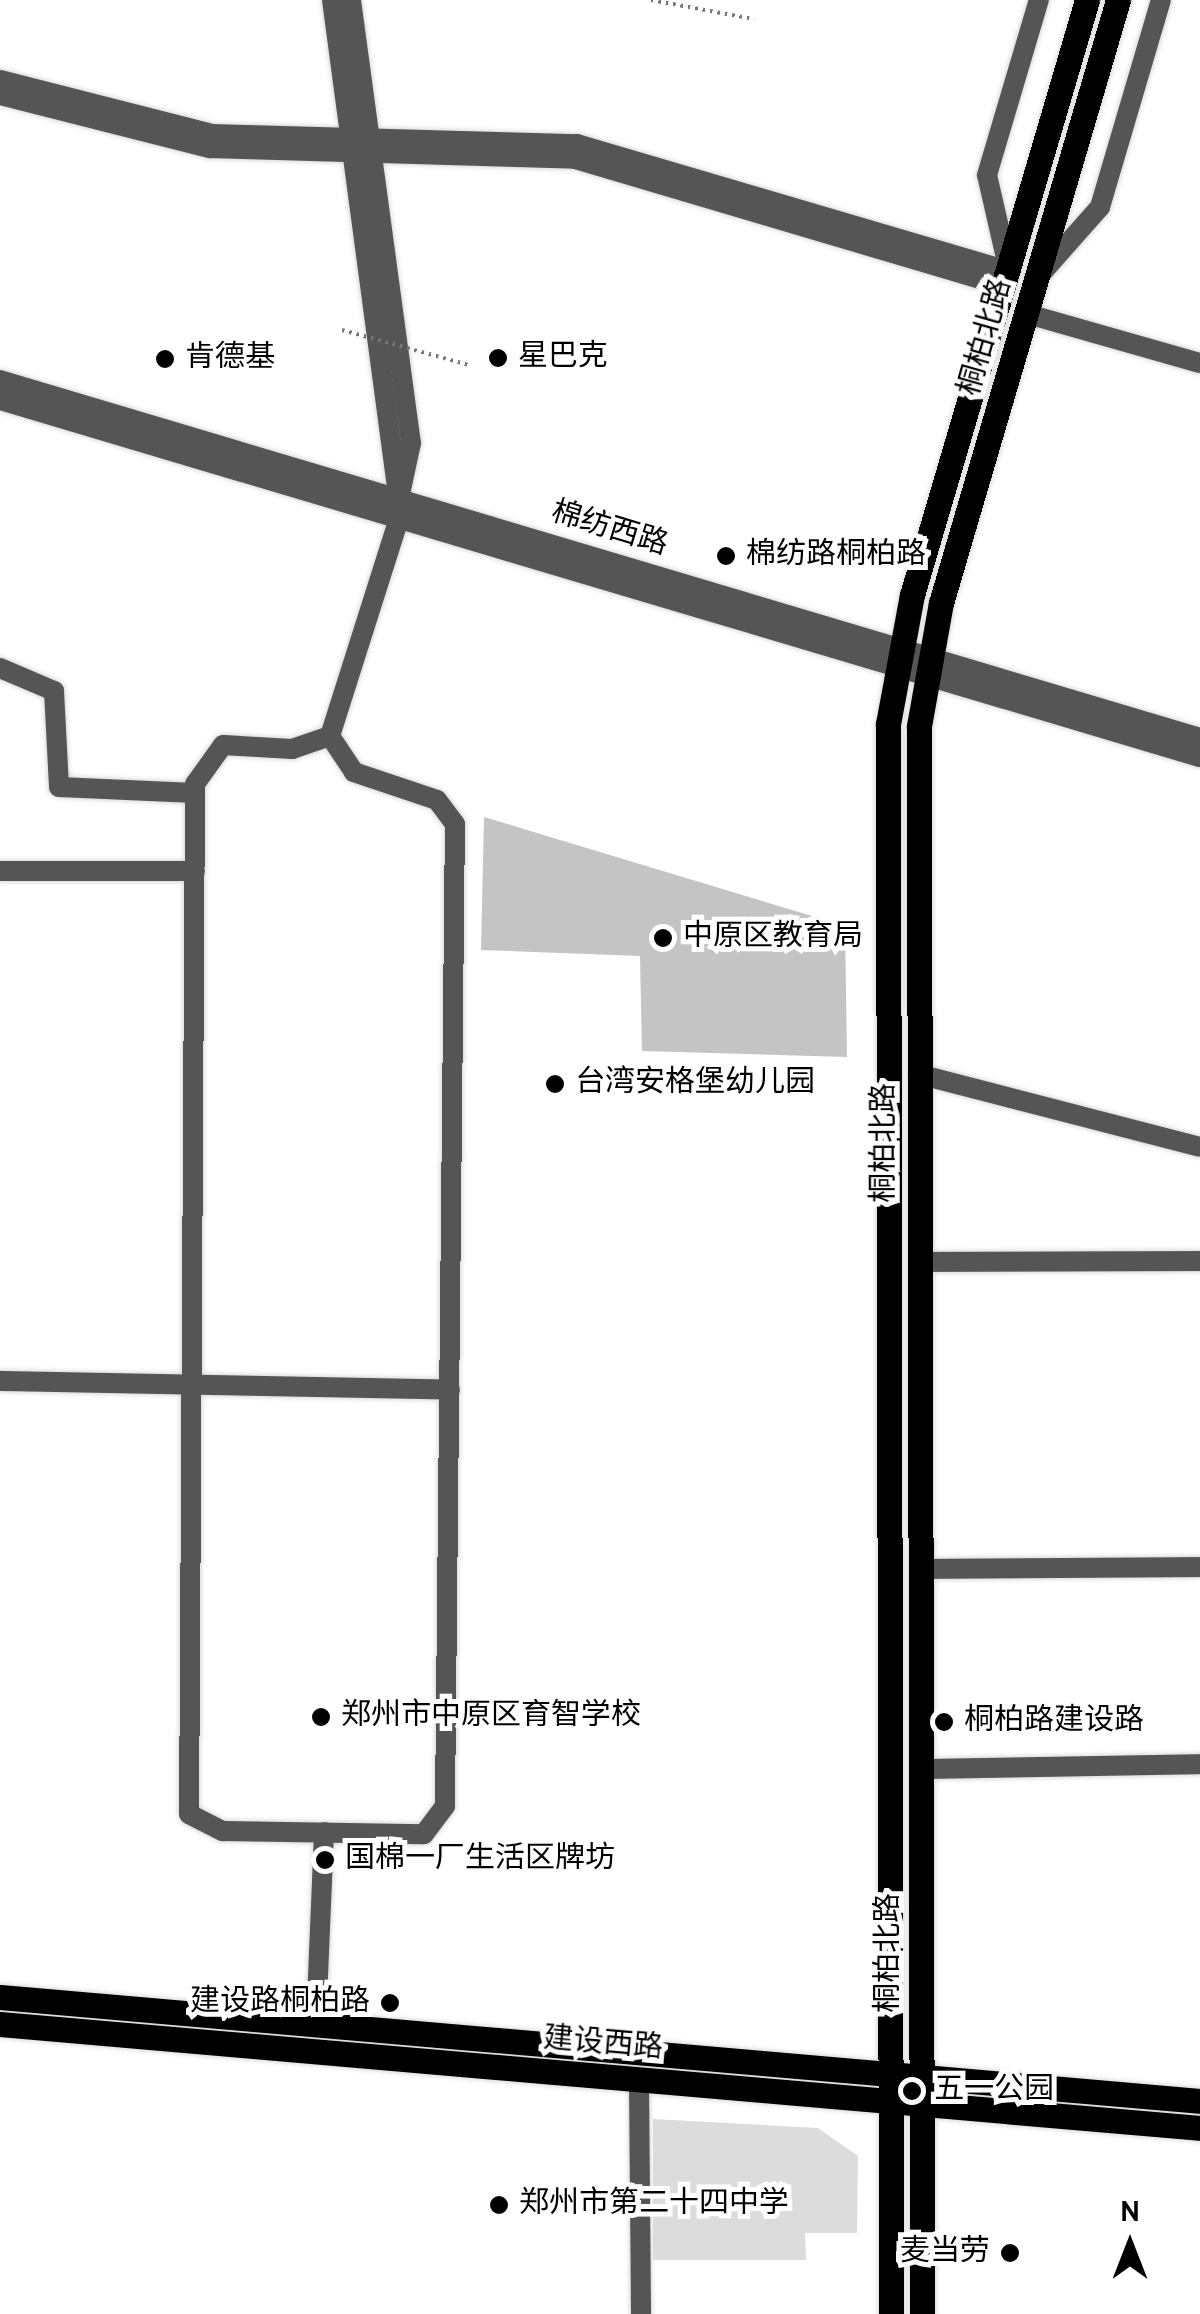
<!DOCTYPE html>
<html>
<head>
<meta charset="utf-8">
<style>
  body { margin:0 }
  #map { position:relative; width:1200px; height:2314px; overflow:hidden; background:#fff; font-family:Overpass,"Noto Sans SC",sans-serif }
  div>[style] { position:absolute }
  .green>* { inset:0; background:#dcdcdc }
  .building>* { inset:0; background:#c4c4c4 }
  .path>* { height:4px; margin-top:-2px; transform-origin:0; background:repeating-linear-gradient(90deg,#777 0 2.5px,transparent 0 7.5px) }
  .roads { filter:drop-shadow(0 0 2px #dbdbdb) drop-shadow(0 0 2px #dbdbdb) }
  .minor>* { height:20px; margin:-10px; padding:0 10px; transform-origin:10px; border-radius:10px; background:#555 }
  .major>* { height:25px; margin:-12.5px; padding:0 12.5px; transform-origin:12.5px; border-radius:12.5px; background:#000 }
  .path-bridge>* { height:4px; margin-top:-2px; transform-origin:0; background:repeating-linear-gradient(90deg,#777 0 2.5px,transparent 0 7.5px) }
  .dots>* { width:28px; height:28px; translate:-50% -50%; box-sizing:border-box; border:5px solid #fff; border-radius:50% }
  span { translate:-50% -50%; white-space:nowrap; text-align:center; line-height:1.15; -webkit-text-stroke:10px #fff; paint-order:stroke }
  .street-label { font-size:30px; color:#000 }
  .poi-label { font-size:30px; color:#000 }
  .left { translate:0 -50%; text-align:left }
  .right { translate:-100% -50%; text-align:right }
  .north { position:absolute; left:1080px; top:2194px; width:100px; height:100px; -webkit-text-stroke:8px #fff; paint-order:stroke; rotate:0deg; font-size:28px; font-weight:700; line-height:40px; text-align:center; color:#000 }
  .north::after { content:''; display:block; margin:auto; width:35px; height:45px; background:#000; clip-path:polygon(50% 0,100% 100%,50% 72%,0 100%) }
</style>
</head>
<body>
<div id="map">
  <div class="green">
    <div style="clip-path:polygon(653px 2119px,818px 2128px,858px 2156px,857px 2233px,805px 2233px,806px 2260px,653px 2260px)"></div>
  </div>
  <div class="building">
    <div style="clip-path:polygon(484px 817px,845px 926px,847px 1057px,642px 1051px,640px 956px,481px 950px)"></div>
  </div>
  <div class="path">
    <div style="left:651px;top:0;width:105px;rotate:10.5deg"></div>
  </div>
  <div class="roads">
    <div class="minor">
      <div style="left:332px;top:0;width:488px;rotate:82.4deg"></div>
      <div style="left:351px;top:0;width:447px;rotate:82.3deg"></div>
      <div style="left:411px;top:443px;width:57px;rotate:102.1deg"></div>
      <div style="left:0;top:80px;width:219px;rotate:14.3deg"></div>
      <div style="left:212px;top:134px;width:365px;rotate:1.6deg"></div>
      <div style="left:577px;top:144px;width:450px;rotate:16.4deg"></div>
      <div style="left:1009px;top:271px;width:98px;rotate:-102.9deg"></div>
      <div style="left:987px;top:175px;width:183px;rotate:-73.5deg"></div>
      <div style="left:0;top:95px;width:217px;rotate:14.2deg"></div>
      <div style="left:210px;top:148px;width:365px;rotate:1.7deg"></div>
      <div style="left:575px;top:159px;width:448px;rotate:16.5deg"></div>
      <div style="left:1039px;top:276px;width:92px;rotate:-48.5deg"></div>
      <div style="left:1100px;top:207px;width:216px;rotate:-73.6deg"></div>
      <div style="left:1028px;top:314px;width:179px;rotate:15.9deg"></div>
      <div style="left:0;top:380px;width:1252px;rotate:16.61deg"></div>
      <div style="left:0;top:400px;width:1252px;rotate:16.57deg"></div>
      <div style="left:0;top:668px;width:59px;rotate:23.1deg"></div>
      <div style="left:54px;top:691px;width:96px;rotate:87deg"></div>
      <div style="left:59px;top:787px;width:136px;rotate:2.5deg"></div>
      <div style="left:330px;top:736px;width:40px;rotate:161.1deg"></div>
      <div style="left:292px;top:749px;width:69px;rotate:-176.7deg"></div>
      <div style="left:223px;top:745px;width:48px;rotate:125.7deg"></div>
      <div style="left:195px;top:784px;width:1030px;rotate:90.33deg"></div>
      <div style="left:189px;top:1814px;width:38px;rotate:27deg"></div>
      <div style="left:223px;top:1831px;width:201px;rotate:0.9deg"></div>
      <div style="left:424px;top:1834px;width:35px;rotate:-53deg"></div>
      <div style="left:445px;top:1806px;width:982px;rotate:-89.42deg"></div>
      <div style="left:455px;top:824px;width:30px;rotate:-127deg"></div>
      <div style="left:437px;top:800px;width:88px;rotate:-161.4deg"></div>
      <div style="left:354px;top:772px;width:43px;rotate:-123.7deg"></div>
      <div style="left:330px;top:736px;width:228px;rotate:-72.4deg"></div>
      <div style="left:0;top:871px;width:195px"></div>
      <div style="left:918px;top:1074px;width:291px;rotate:14.5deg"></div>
      <div style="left:919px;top:1262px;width:281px;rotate:-0.2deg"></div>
      <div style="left:0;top:1381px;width:450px;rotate:1.1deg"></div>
      <div style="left:921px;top:1569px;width:279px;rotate:-0.4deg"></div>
      <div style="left:922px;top:1769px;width:278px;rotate:-1deg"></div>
      <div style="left:316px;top:2024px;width:192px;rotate:-87.6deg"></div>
      <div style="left:639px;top:2081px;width:233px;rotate:89.5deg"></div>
    </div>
    <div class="major">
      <div style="left:0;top:1997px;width:1204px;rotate:4.95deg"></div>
      <div style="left:0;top:2024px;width:1204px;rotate:4.95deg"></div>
      <div style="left:891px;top:2314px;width:1590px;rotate:-90.11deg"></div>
      <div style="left:888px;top:724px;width:131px;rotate:-79.5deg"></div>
      <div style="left:912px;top:595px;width:620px;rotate:-73.61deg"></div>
      <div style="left:922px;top:2314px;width:1588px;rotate:-90.11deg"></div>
      <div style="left:919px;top:726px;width:125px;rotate:-79.9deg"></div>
      <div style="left:941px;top:603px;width:628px;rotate:-73.64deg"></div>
    </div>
  </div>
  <div class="path-bridge">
    <div style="left:342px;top:330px;width:132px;rotate:15.4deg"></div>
  </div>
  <div class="dots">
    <div style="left:498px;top:358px;background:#000"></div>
    <div style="left:165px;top:359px;background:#000"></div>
    <div style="left:726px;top:556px;background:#000"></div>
    <div style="left:663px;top:938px;background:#000"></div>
    <div style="left:555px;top:1084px;background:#000"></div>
    <div style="left:321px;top:1717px;background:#000"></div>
    <div style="left:944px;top:1722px;background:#000"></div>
    <div style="left:325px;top:1860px;background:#000"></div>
    <div style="left:390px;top:2003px;background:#000"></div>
    <div style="left:912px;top:2091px;background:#000"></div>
    <div style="left:499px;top:2205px;background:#000"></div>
    <div style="left:1010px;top:2253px;background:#000"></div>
  </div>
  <div class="street-label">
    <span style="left:987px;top:338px;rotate:-74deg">桐柏北路</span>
    <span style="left:609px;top:530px;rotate:17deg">棉纺西路</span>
    <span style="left:886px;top:1143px;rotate:-90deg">桐柏北路</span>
    <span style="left:890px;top:1953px;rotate:-90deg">桐柏北路</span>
    <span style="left:603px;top:2045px;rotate:5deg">建设西路</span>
  </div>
  <div class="poi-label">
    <span class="left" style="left:518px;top:358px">星巴克</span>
    <span class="left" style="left:185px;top:359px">肯德基</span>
    <span class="left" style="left:746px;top:556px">棉纺路桐柏路</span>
    <span class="left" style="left:683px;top:938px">中原区教育局</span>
    <span class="left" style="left:575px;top:1084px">台湾安格堡幼儿园</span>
    <span class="left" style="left:341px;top:1717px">郑州市中原区育智学校</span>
    <span class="left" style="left:964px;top:1722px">桐柏路建设路</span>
    <span class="left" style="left:345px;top:1860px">国棉一厂生活区牌坊</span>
    <span class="right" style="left:370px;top:2003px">建设路桐柏路</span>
    <span class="left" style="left:934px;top:2091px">五一公园</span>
    <span class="left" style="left:519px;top:2205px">郑州市第二十四中学</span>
    <span class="right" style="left:990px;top:2253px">麦当劳</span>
  </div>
  <div class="north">N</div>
</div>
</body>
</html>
